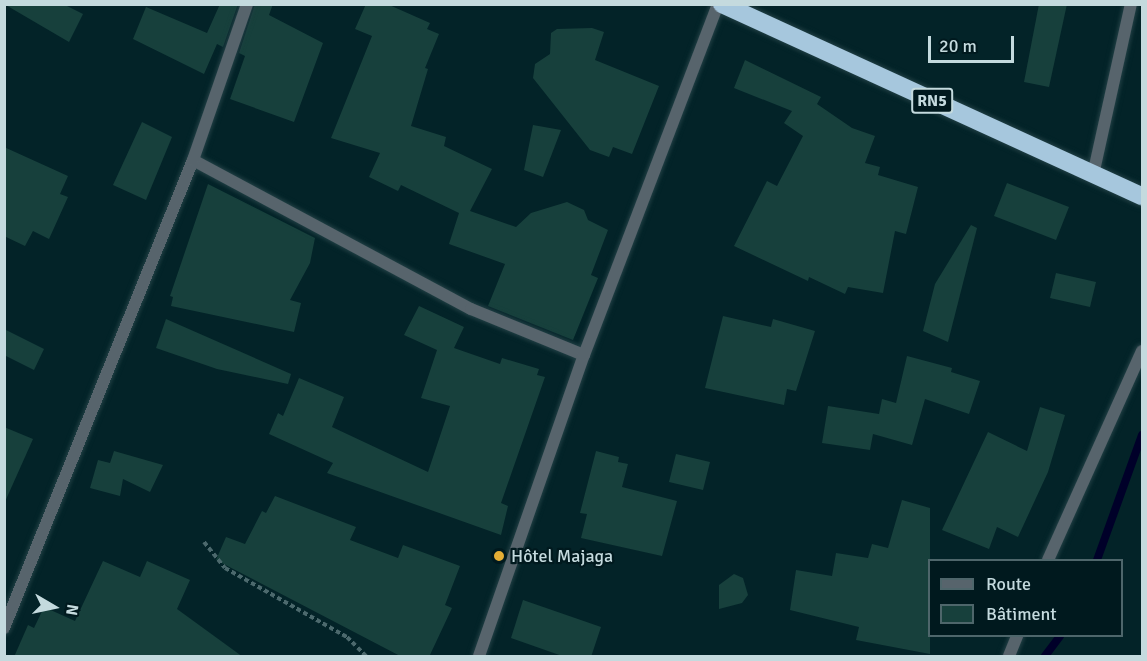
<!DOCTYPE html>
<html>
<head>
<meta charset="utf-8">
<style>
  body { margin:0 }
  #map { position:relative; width:1147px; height:661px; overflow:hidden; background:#032328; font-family:Signika,sans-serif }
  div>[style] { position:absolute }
  .stream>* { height:8px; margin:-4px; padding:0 4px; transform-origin:4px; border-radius:4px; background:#000029 }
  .building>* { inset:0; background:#17403c }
  .path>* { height:4px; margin-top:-2px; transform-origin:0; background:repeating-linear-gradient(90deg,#4c696d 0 4.5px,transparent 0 7.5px) }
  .roads { filter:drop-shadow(0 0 2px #224045) drop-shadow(0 0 2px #224045) }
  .street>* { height:12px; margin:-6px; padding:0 6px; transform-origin:6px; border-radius:6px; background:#57646c }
  .highway>* { height:18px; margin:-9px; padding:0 9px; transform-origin:9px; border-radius:9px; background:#a6c7dd }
  .dots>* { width:16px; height:16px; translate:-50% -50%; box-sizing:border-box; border:3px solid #00191e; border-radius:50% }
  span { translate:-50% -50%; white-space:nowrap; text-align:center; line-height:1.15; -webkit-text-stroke:4.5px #00191e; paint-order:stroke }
  .shield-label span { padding:2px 4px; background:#00191e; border:2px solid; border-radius:4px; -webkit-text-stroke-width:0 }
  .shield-label { font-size:16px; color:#c4dade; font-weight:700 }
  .poi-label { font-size:18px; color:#c4dade }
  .left { translate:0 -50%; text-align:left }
  .frame { position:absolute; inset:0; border:6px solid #c4dade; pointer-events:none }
  .legend { position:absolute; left:928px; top:559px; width:195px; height:78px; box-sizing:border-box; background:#00191e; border:2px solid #4e666b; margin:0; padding:8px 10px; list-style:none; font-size:18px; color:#c4dade }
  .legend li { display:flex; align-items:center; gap:12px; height:30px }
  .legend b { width:30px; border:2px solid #4e666b }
  .north { position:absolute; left:24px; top:577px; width:60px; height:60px; -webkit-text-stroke:4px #00191e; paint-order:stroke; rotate:99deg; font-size:16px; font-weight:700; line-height:24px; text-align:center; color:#c4dade }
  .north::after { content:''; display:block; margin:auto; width:21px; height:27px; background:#c4dade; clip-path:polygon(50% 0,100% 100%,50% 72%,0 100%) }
  .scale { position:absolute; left:928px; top:36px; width:86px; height:27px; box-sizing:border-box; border:3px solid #c4dade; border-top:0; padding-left:8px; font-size:18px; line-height:21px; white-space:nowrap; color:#c4dade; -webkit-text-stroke:4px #00191e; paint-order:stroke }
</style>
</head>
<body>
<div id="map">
  <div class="stream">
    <div style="left:1097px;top:560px;width:133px;rotate:-70.2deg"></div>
    <div style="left:1045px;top:656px;width:25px;rotate:-53deg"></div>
  </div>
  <div class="building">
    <div style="clip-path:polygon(4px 4px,63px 4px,83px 14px,69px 42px)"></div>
    <div style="clip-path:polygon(220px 4px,238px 4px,223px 47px,217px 44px,204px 74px,133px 39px,146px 7px,207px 33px)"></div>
    <div style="clip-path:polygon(255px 4px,273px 4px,269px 15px,323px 43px,294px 122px,230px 99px,245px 56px,239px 53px)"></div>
    <div style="clip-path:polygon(366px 4px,387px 4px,430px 23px,427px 29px,439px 34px,425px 68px,428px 69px,411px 126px,446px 137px,444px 146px,492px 169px,470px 211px,516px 227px,531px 213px,567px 202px,584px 210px,588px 220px,608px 230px,591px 275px,598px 278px,573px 340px,488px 306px,505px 264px,449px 244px,459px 213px,401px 185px,398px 191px,369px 177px,380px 153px,331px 138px,372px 36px,355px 29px)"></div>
    <div style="clip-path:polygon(1039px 4px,1067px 4px,1049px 87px,1024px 82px)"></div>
    <div style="clip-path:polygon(592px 28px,604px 32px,595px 60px,659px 86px,632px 154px,613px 147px,609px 157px,590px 150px,533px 78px,535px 64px,550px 54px,551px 33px,557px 29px)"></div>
    <div style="clip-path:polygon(745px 60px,821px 97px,817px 104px,852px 128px,875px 136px,865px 163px,880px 167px,878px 175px,918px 187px,906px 234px,895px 231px,883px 293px,848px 287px,845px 294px,809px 277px,808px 281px,734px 246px,767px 181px,777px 186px,803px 136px,784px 123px,792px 111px,734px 88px)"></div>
    <div style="clip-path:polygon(142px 122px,172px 137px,146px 200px,113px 185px)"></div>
    <div style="clip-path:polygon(533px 125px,561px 130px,543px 177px,524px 170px)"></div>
    <div style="clip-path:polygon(4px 147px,68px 176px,60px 194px,68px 197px,49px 239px,33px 231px,25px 246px,4px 236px)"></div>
    <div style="clip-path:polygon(1007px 183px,1069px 207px,1056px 240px,994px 216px)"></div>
    <div style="clip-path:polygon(208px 184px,315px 238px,310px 263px,290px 300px,301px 303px,294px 332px,171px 306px,173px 297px,170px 296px)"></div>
    <div style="clip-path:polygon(971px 225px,977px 228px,948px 342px,923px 331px,935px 284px)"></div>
    <div style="clip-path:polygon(1056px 273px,1096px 282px,1090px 307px,1050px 298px)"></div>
    <div style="clip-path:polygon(419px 306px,464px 327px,454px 348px,500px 364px,502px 358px,539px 369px,537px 375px,545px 377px,501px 503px,508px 506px,501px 535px,327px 473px,333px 463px,269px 434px,278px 413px,283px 416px,299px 378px,344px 397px,332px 427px,428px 472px,450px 406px,421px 398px,437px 350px,404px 335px)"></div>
    <div style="clip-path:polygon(723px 316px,771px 327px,773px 319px,815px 331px,796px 391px,787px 389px,784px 405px,705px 388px)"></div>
    <div style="clip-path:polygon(166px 319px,291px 374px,288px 384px,217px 369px,156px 348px)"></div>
    <div style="clip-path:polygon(4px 329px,44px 349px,34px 370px,4px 355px)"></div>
    <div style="clip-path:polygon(907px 356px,952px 368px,951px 372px,980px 381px,969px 414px,925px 399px,912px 445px,873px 434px,870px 450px,822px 443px,828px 406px,879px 414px,882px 399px,896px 403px)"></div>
    <div style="clip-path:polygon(1040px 407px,1065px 415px,1048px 472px,1018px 537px,997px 527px,989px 549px,942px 530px,988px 432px,1027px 451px)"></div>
    <div style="clip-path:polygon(4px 427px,33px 439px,4px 504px)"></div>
    <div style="clip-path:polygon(114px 451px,163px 465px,150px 492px,123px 479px,120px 496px,90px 488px,98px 460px,110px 463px)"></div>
    <div style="clip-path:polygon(596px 451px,619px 457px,618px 462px,628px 464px,622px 487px,677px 501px,662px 556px,581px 538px,587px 514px,580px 513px)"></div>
    <div style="clip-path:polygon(676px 454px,710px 462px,703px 490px,669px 482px)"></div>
    <div style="clip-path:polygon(275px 496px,356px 527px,350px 540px,398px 558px,403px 545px,460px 566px,445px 605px,452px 608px,429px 657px,402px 657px,216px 560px,226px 537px,245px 544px,262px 511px,266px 513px)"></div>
    <div style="clip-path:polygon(902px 500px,930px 508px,930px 654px,856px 640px,859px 627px,790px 610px,796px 570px,832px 576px,836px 553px,868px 558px,872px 544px,888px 548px)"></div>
    <div style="clip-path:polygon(103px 561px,140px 577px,147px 561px,190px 580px,177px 609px,243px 657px,14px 657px,28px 625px,34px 628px,44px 607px,75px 621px)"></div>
    <div style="clip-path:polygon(734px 574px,743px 578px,748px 595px,742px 603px,719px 609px,719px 585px)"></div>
    <div style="clip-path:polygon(523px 600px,601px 627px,591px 657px,565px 657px,511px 638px)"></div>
  </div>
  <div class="path">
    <div style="left:204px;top:542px;width:33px;rotate:51deg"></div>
    <div style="left:225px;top:568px;width:140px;rotate:29.5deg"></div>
    <div style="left:347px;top:637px;width:27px;rotate:45deg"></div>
  </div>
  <div class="roads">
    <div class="street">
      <div style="left:193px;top:160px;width:315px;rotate:28.2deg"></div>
      <div style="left:471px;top:309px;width:122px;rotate:22.2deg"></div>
      <div style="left:1093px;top:175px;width:175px;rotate:-77.5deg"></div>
      <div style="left:1048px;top:560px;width:229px;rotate:-65.8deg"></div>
      <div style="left:4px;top:628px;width:505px;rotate:-68.01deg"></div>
      <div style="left:193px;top:160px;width:165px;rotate:-70.9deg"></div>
      <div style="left:479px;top:656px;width:319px;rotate:-70.8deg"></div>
      <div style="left:584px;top:355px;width:376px;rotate:-69.1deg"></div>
      <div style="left:1009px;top:656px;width:22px;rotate:-68deg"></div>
    </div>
    <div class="highway">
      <div style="left:722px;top:4px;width:462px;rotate:24.6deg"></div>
    </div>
  </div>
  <div class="dots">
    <div style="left:499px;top:556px;background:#e4ad35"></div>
  </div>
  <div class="shield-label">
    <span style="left:932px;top:101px">RN5</span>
  </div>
  <div class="poi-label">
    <span class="left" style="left:511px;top:556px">Hôtel Majaga</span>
  </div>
  <div class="frame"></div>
  <ul class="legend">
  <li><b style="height:8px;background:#57646c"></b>Route</li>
  <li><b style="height:16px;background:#17403c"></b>Bâtiment</li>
  </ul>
  <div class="north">N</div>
  <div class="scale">20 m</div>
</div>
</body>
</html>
